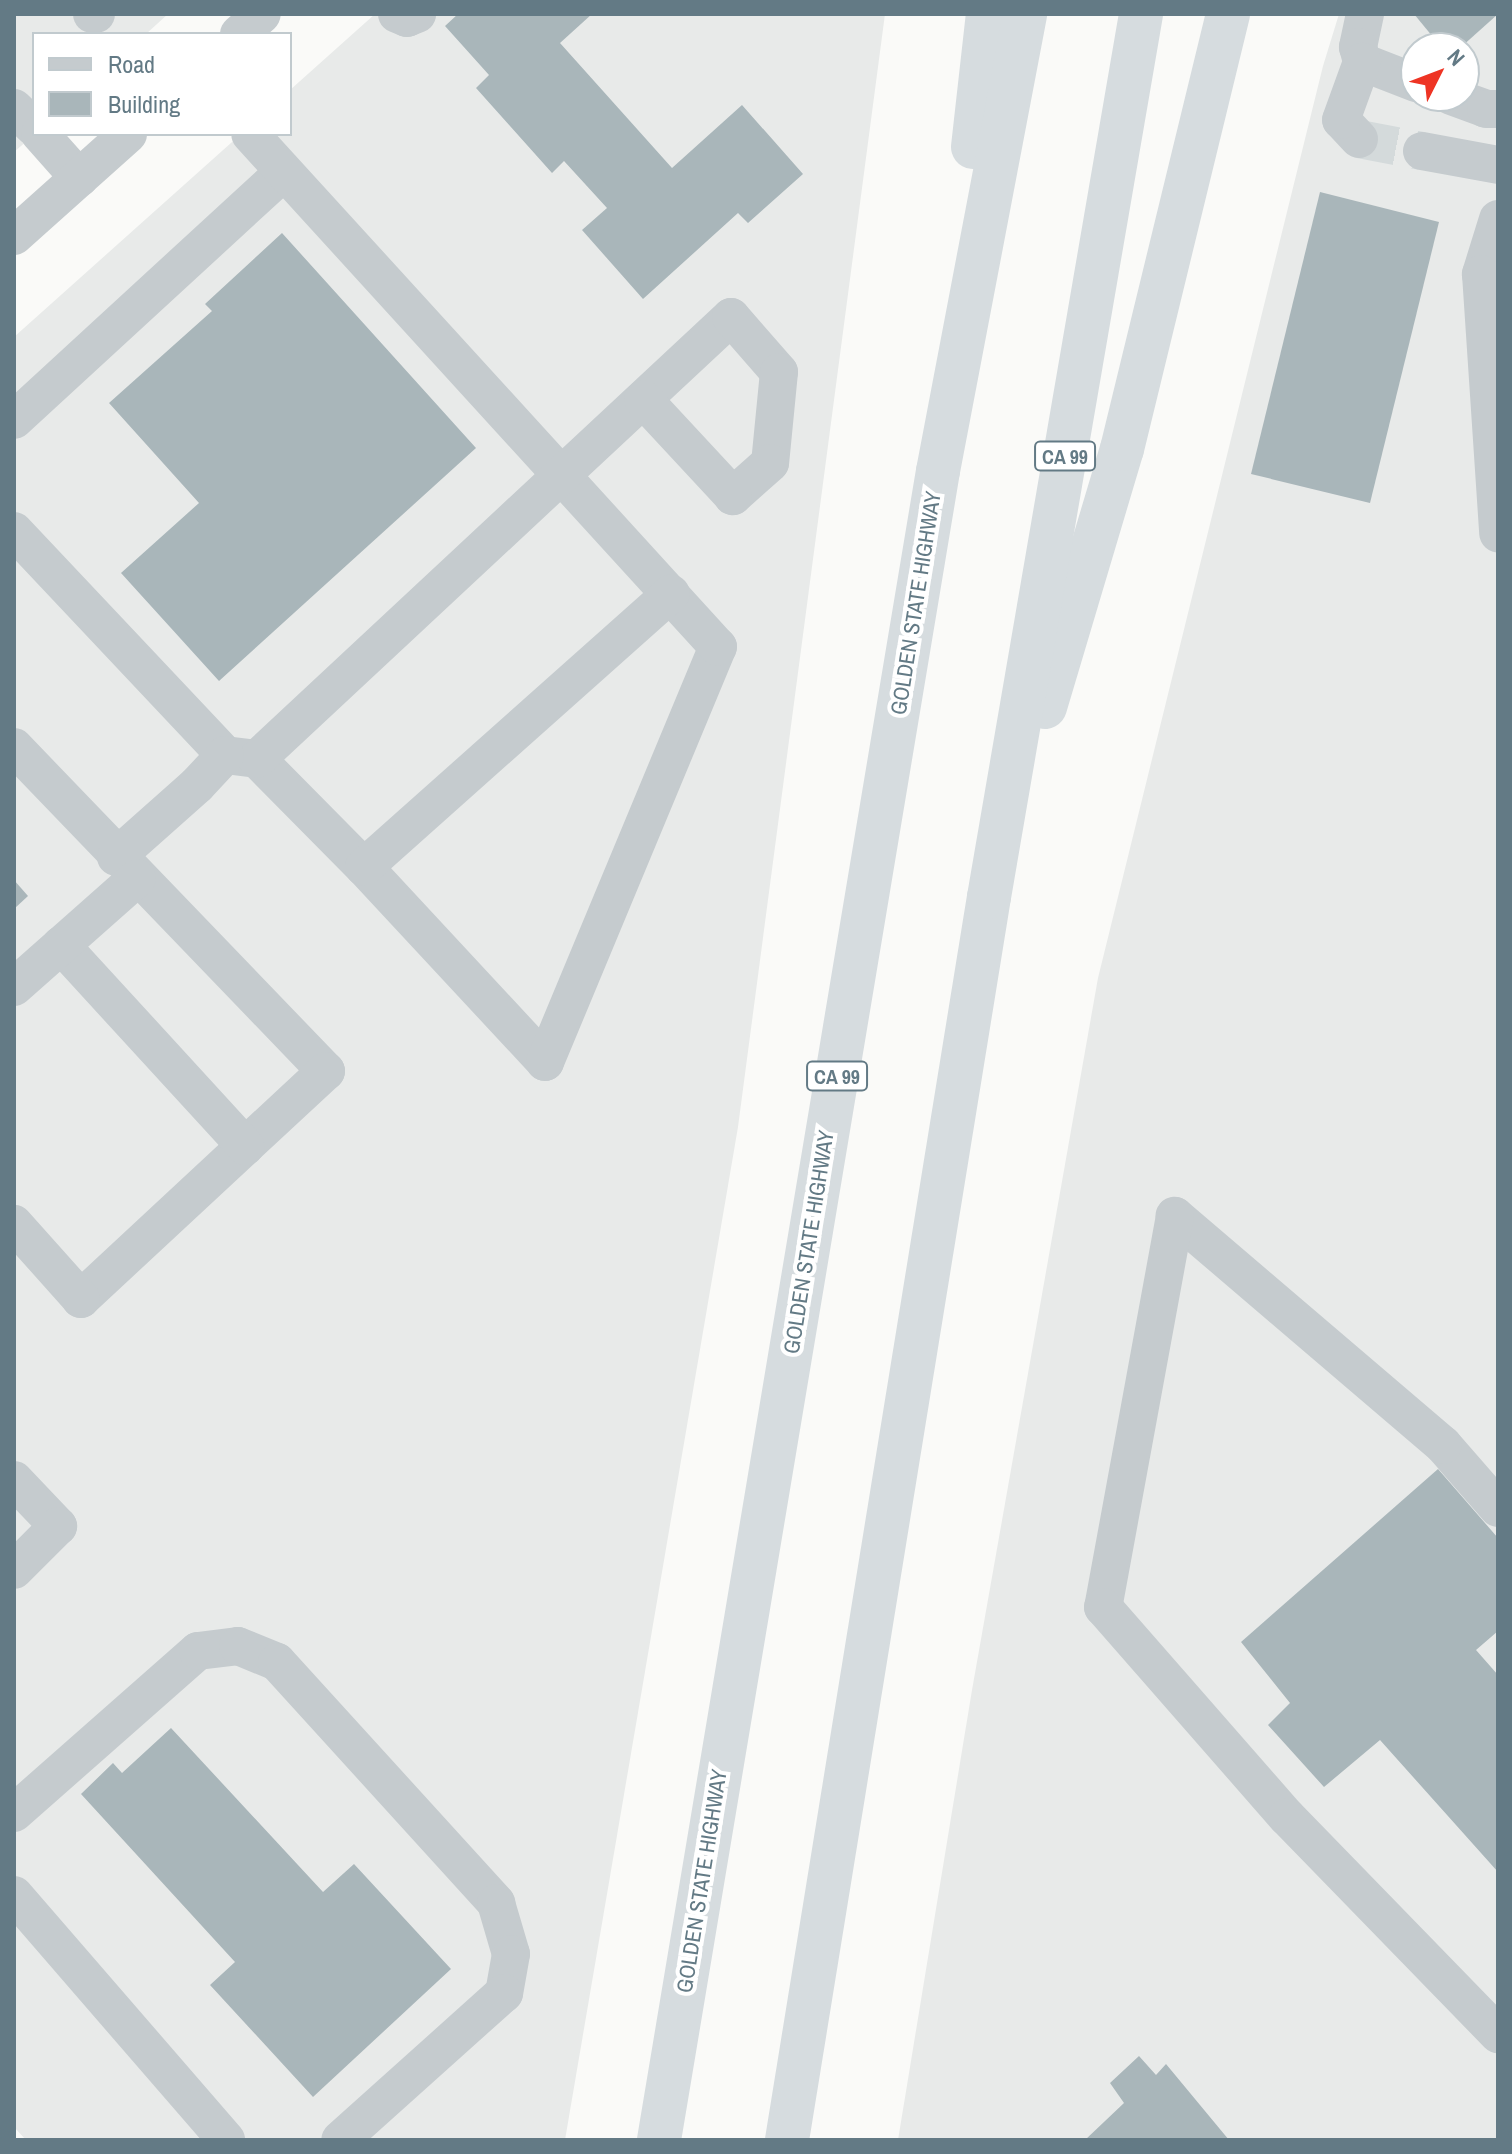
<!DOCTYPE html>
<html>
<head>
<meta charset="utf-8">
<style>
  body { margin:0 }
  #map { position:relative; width:1512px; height:2154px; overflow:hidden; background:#fafaf8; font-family:"Archivo Narrow",sans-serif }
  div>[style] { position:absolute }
  .built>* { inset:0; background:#e8eae9 }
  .building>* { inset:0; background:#a9b6ba }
  .minor-tunnel>* { height:38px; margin-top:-19px; transform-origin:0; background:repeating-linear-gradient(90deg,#d4dadb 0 38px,transparent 0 57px) }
  .minor>* { height:38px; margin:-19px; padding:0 19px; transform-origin:19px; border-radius:19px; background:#c5cbce }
  .highway>* { height:44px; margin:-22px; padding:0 22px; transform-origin:22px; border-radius:22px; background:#d6dcdf }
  span { translate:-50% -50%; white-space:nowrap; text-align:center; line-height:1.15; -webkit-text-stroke:8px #fff; paint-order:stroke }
  .shield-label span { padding:2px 6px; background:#fff; border:2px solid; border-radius:6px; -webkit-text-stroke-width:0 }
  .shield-label { font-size:20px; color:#637a85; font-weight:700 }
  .street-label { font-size:22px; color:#637a85 }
  .frame { position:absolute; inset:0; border:16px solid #637a85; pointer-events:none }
  .legend { position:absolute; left:32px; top:32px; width:260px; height:104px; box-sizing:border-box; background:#fff; border:2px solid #c1cace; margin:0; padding:10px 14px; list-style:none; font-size:24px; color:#637a85 }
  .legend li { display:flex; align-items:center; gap:16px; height:40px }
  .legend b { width:40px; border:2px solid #c1cace }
  .north { position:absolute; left:1400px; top:32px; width:80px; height:80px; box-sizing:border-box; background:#fff; border:2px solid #c1cace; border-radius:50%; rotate:48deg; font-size:22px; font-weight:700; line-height:32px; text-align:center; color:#637a85 }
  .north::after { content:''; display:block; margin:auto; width:28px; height:36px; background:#ee3424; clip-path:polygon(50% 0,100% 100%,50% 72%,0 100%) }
</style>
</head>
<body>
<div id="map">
  <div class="built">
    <div style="clip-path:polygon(14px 14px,168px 14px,146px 34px,34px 34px,35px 134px,14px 152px)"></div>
    <div style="clip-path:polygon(375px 14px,885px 14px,738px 1127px,565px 2140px,26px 2140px,14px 2127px,14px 337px,241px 134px,290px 134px,290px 90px)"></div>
    <div style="clip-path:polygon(evenodd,1339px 14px,1498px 14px,1498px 2140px,898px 2140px,972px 1690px,1098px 978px,1323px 66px,1339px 14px,1416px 48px,1464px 48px,1464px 96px,1416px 96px,1416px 48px)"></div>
  </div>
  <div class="building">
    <div style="clip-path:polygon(458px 14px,592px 14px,560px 43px,672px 168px,742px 105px,803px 174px,748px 223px,738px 213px,643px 299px,582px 230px,607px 208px,564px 161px,552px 173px,476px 88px,489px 75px,445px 26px)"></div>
    <div style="clip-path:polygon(1414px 14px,1498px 14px,1460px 48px,1442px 48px)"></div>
    <div style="clip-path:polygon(1320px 192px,1439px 222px,1370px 503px,1251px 474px)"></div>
    <div style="clip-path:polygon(282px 233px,476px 448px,219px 681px,121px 573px,199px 503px,109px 403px,212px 311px,205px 304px)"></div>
    <div style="clip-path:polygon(14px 880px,28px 896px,14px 909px)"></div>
    <div style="clip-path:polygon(1438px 1469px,1498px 1538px,1498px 1631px,1476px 1650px,1498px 1675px,1498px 1872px,1380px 1740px,1324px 1787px,1268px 1725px,1290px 1703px,1241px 1642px)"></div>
    <div style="clip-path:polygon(171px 1728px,323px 1892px,354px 1864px,451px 1969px,313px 2097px,210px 1985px,235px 1962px,81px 1794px,113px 1763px,122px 1773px)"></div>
    <div style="clip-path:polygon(1139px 2056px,1156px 2075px,1166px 2064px,1229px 2140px,1085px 2140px,1124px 2103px,1110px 2083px)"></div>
  </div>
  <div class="minor-tunnel">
    <div style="left:1359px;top:139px;width:64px;rotate:10.8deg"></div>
  </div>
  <div class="minor">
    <div style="left:92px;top:14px;width:4px"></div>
    <div style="left:397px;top:14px;width:11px;rotate:22deg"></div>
    <div style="left:407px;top:18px;width:11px;rotate:-22deg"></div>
    <div style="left:1365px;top:14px;width:34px;rotate:102deg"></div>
    <div style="left:1358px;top:47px;width:16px;rotate:75deg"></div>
    <div style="left:1362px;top:62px;width:58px;rotate:21.3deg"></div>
    <div style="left:239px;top:34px;width:30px;rotate:-41deg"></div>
    <div style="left:1451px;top:96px;width:37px;rotate:20deg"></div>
    <div style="left:1486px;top:109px;width:12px"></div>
    <div style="left:14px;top:108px;width:28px;rotate:44deg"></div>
    <div style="left:40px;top:134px;width:59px;rotate:48.4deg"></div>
    <div style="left:1359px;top:139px;width:26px;rotate:-133deg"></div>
    <div style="left:1341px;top:120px;width:62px;rotate:-70.1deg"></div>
    <div style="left:1422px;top:151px;width:77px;rotate:10.4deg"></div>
    <div style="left:1498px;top:219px;width:58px;rotate:107.2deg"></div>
    <div style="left:1481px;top:274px;width:260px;rotate:86.2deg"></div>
    <div style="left:14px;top:236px;width:153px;rotate:-41.8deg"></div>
    <div style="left:14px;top:420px;width:365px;rotate:-42.6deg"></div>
    <div style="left:14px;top:531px;width:308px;rotate:46.7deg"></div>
    <div style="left:225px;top:755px;width:32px;rotate:7deg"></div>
    <div style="left:257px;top:759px;width:152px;rotate:45.3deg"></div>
    <div style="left:364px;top:867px;width:266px;rotate:47.1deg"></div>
    <div style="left:545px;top:1062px;width:450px;rotate:-67.4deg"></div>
    <div style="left:718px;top:647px;width:694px;rotate:-132.37deg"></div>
    <div style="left:14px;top:747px;width:450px;rotate:46.1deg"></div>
    <div style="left:326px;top:1071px;width:335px;rotate:137.1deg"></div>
    <div style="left:81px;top:1299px;width:101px;rotate:-131.8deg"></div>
    <div style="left:257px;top:759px;width:648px;rotate:-43deg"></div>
    <div style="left:731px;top:317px;width:73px;rotate:48.9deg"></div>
    <div style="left:779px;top:372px;width:91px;rotate:95.6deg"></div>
    <div style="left:770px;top:463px;width:50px;rotate:138.3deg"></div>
    <div style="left:733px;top:496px;width:132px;rotate:-132.9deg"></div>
    <div style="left:116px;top:857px;width:108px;rotate:-41.6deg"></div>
    <div style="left:197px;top:785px;width:41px;rotate:-47deg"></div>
    <div style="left:364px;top:867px;width:411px;rotate:-41.7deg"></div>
    <div style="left:61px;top:945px;width:273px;rotate:47.5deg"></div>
    <div style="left:14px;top:987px;width:164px;rotate:-41.5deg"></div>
    <div style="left:14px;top:1480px;width:64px;rotate:46.3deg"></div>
    <div style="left:58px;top:1526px;width:62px;rotate:135deg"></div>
    <div style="left:1498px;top:1508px;width:84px;rotate:-131.1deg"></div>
    <div style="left:1443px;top:1445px;width:353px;rotate:-139.5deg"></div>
    <div style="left:1175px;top:1216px;width:398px;rotate:100.4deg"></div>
    <div style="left:1103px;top:1607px;width:279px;rotate:48.8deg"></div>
    <div style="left:1287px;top:1817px;width:303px;rotate:45.8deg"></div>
    <div style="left:14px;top:1813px;width:245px;rotate:-41.4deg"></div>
    <div style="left:198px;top:1651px;width:40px;rotate:-7.1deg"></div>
    <div style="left:238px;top:1646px;width:42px;rotate:22.3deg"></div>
    <div style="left:277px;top:1662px;width:326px;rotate:47.7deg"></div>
    <div style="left:496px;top:1903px;width:53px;rotate:73.6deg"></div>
    <div style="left:511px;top:1954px;width:40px;rotate:100deg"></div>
    <div style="left:504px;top:1993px;width:220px;rotate:138.1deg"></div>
    <div style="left:14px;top:1895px;width:324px;rotate:49.1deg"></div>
  </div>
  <div class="highway">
    <div style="left:973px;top:147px;width:134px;rotate:-83.6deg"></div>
    <div style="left:1045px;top:707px;width:269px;rotate:-73.4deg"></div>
    <div style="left:1122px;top:449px;width:448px;rotate:-76.3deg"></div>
    <div style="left:659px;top:2140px;width:1692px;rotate:-80.51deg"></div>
    <div style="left:938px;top:471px;width:465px;rotate:-79.2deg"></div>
    <div style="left:787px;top:2140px;width:1259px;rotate:-80.77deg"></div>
    <div style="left:989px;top:897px;width:896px;rotate:-80.23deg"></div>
  </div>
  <div class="shield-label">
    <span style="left:1065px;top:456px">CA 99</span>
    <span style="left:837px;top:1076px">CA 99</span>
  </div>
  <div class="street-label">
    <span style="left:916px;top:603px;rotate:-81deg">GOLDEN STATE HIGHWAY</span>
    <span style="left:809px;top:1242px;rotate:-81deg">GOLDEN STATE HIGHWAY</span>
    <span style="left:702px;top:1881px;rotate:-81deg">GOLDEN STATE HIGHWAY</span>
  </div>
  <div class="frame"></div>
  <ul class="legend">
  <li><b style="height:10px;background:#c5cbce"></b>Road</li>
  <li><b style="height:22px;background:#a9b6ba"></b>Building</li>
  </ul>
  <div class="north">N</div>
</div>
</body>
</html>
